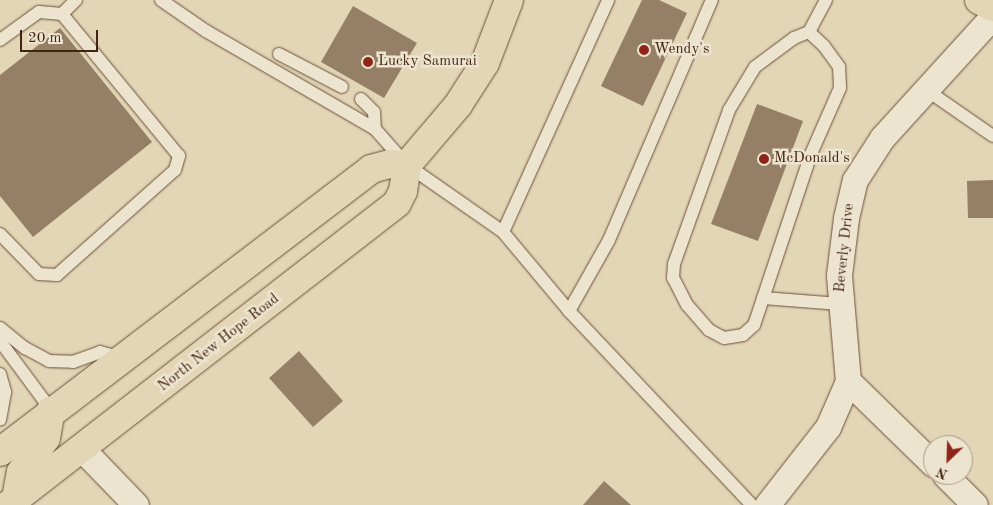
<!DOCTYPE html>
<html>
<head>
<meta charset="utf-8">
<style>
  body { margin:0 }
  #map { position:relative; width:993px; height:505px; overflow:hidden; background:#e3d6b6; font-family:"Old Standard TT",serif }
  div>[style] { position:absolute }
  .building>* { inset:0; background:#958067 }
  .roads { filter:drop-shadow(0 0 1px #6a503a) drop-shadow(0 0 1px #6a503a) }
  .lane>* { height:12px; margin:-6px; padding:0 6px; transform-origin:6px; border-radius:6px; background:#ede4d0 }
  .street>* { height:25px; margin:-12.5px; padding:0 12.5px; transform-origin:12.5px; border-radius:12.5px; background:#ede4d0 }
  .primary>* { height:28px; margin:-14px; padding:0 14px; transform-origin:14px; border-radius:14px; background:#e3d6b6 }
  .dots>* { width:14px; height:14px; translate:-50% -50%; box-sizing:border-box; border:2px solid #ede4d0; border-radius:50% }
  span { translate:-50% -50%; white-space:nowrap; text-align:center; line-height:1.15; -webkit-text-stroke:5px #ede4d0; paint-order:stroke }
  .poi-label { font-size:15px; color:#412311 }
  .left { translate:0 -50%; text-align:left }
  .street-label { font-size:15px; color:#412311 }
  .north { position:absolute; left:923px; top:435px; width:50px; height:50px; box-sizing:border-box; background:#ede4d0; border:1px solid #a89784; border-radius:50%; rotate:204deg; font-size:14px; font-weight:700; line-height:20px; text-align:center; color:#412311 }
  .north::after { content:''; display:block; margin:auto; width:18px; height:22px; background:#8f2418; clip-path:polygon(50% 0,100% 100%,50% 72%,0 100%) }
  .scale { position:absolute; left:20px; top:30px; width:78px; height:22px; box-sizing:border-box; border:2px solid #412311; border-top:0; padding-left:6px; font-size:15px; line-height:18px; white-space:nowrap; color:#412311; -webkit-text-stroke:4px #ede4d0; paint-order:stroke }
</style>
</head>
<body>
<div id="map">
  <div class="building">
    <div style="clip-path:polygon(642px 0,659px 0,687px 13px,643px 106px,601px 86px)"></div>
    <div style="clip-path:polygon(353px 6px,417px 43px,384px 98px,321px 62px)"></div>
    <div style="clip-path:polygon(60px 28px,152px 142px,33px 237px,0 196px,0 75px)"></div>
    <div style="clip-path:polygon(757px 104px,803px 121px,758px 241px,711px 224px)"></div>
    <div style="clip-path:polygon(993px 180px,993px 218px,968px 218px,967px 181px)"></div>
    <div style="clip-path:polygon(299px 351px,343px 401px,313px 427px,269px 378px)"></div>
    <div style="clip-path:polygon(604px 481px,631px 505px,583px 505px)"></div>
  </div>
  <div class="roads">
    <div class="lane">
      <div style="left:161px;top:0;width:55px;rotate:34.6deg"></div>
      <div style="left:206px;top:31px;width:195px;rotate:30.1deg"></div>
      <div style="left:375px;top:129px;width:48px;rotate:48.4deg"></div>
      <div style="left:407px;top:165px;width:117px;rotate:34.9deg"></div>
      <div style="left:503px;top:232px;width:103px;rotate:50.1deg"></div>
      <div style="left:569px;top:311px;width:81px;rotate:-60.6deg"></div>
      <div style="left:609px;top:240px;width:261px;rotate:-66.8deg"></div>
      <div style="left:809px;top:32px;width:21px;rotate:43deg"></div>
      <div style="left:824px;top:46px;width:26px;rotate:54deg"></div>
      <div style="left:839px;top:67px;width:21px;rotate:87deg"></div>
      <div style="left:840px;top:88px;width:72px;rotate:113.7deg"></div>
      <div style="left:811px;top:154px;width:180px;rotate:108.4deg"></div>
      <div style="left:754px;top:325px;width:15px;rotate:138deg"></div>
      <div style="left:743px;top:335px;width:19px;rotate:171deg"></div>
      <div style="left:724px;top:338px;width:17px;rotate:-152deg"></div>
      <div style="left:709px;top:330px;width:33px;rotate:-131deg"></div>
      <div style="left:687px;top:305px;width:30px;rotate:-117deg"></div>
      <div style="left:673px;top:278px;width:14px;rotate:-86deg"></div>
      <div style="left:674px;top:264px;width:164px;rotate:-70.3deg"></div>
      <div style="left:729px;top:110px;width:50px;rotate:-58.8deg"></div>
      <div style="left:755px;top:67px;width:49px;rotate:-36.6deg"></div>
      <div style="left:794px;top:38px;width:16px;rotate:-22deg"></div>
      <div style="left:809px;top:32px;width:36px;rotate:-62deg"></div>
      <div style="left:0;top:40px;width:48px;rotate:-35.7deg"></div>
      <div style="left:39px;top:12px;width:23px;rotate:5deg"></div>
      <div style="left:279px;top:54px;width:71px;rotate:27.6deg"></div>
      <div style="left:928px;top:91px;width:79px;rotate:34.7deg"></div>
      <div style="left:361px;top:99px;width:18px;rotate:45deg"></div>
      <div style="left:374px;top:112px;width:17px;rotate:87deg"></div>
      <div style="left:503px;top:232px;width:255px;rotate:-65.6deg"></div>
      <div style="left:0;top:234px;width:56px;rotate:45.7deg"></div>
      <div style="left:39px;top:274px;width:18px;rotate:3deg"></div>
      <div style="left:57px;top:275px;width:158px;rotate:-41.7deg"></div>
      <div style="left:175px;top:170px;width:15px;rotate:-74deg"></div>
      <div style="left:179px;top:156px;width:184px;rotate:-129.5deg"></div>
      <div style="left:62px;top:14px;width:20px;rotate:-45deg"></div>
      <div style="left:763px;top:298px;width:77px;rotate:4.5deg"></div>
      <div style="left:569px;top:311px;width:267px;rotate:46.7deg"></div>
      <div style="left:0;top:328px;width:32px;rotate:39deg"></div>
      <div style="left:25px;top:348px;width:27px;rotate:28deg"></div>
      <div style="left:49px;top:361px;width:24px;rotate:2deg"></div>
      <div style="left:73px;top:362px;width:29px;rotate:-20deg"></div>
      <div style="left:100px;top:352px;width:23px;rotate:15deg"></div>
      <div style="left:0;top:341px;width:86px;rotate:53.5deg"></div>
      <div style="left:0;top:374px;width:19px;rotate:74deg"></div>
      <div style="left:5px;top:392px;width:28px;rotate:100deg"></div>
    </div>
    <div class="street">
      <div style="left:848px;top:381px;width:119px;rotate:44.3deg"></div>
      <div style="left:81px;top:448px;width:79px;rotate:46deg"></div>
      <div style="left:945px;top:475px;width:42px;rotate:45deg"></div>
      <div style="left:767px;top:505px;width:99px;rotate:-52deg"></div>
      <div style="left:828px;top:427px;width:50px;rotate:-66.5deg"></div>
      <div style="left:848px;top:381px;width:106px;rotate:-94.9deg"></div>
      <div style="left:839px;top:275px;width:57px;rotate:-83deg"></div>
      <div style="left:846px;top:218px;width:39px;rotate:-77deg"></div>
      <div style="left:855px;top:180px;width:50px;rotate:-57.3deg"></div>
      <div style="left:882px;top:138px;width:165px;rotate:-47.7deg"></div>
    </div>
    <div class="primary">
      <div style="left:979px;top:0;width:16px;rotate:27deg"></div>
      <div style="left:0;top:452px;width:467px;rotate:-37.3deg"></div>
      <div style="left:371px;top:169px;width:20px;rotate:-15deg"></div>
      <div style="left:390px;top:164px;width:17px;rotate:3deg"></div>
      <div style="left:16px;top:499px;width:27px;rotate:-80deg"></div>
      <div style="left:21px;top:472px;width:42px;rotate:-53.7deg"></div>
      <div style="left:46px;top:438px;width:28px;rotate:-80deg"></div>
      <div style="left:8px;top:505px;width:492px;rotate:-37.8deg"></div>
      <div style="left:397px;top:203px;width:13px;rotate:-63deg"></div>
      <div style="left:403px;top:191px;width:26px;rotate:-81deg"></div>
      <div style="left:407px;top:165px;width:79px;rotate:-49.6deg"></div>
      <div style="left:458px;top:105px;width:50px;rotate:-57.3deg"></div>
      <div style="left:485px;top:63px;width:67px;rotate:-69.1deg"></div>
    </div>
  </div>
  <div class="dots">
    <div style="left:644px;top:50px;background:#8f2418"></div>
    <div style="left:368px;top:62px;background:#8f2418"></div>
    <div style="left:764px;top:159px;background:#8f2418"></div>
  </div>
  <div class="poi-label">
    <span class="left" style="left:654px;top:50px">Wendy's</span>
    <span class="left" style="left:378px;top:62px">Lucky Samurai</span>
    <span class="left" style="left:774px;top:159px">McDonald's</span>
  </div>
  <div class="street-label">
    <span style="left:845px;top:248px;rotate:-84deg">Beverly Drive</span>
    <span style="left:219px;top:343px;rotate:-38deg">North New Hope Road</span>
  </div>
  <div class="north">N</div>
  <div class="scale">20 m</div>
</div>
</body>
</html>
